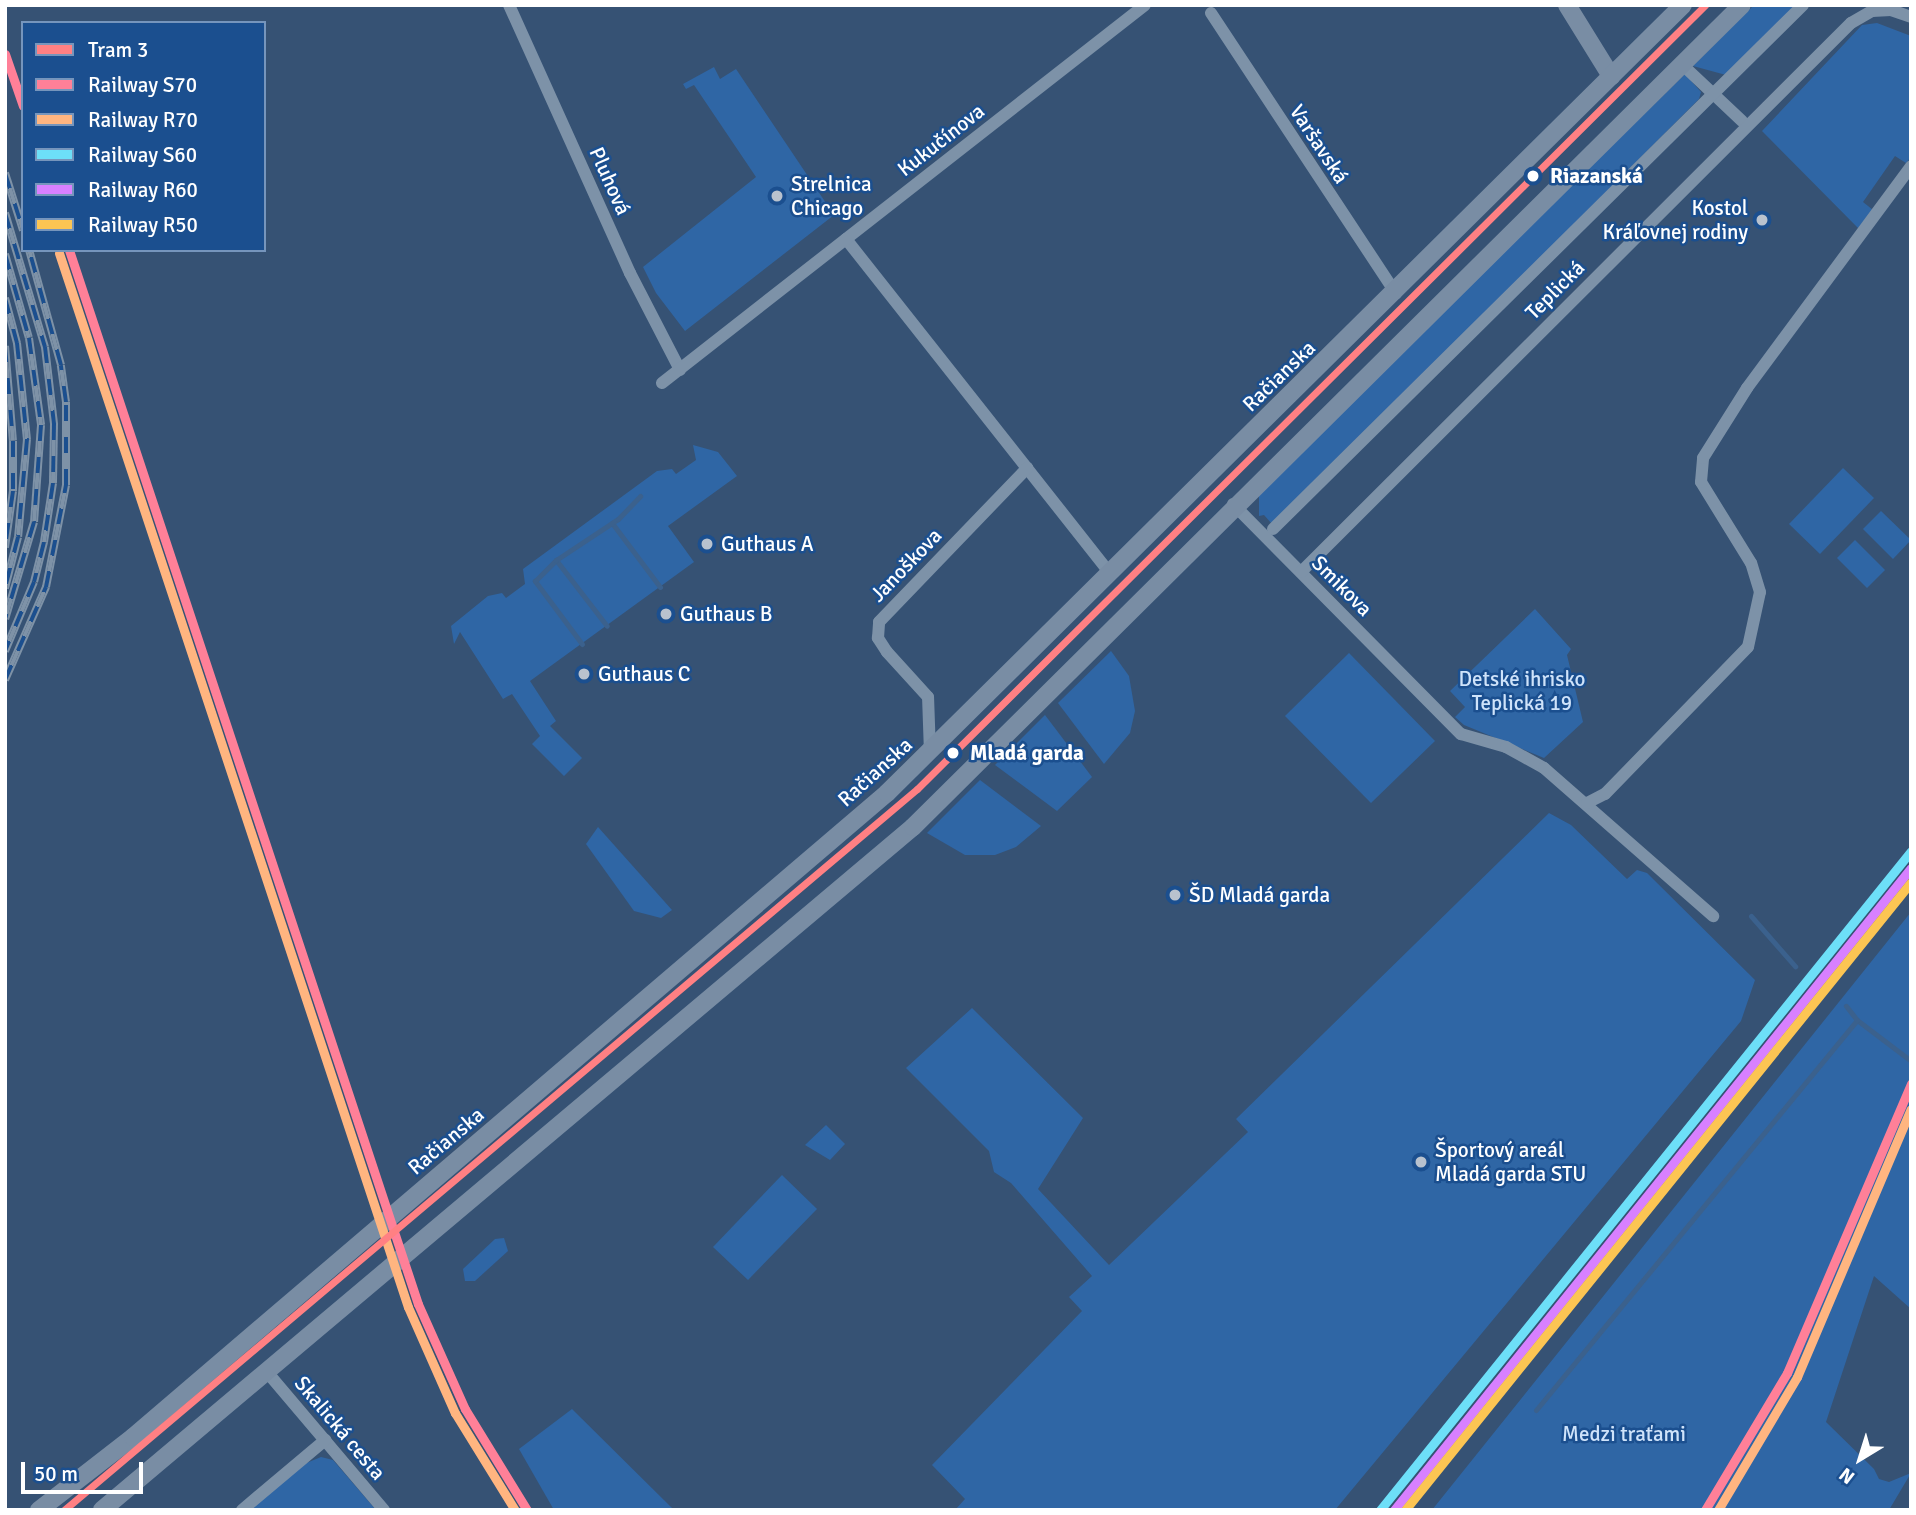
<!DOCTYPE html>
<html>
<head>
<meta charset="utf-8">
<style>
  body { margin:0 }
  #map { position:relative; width:1916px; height:1515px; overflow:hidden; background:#365274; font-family:Signika,sans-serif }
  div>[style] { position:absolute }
  .green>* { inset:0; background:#2f66a5 }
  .stream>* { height:5px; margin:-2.5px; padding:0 2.5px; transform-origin:2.5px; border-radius:2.5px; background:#3b618d }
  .street>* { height:12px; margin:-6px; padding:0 6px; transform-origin:6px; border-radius:6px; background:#7d92a8 }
  .secondary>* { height:18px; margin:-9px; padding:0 9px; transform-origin:9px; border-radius:9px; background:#798da4 }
  .rail>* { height:8px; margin-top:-4px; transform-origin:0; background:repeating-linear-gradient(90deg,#1b4f8f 0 16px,#7e92a7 0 32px); box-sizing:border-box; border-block:2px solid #7e92a7 }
  .rail-1>* { height:9px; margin:-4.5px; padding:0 4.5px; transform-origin:4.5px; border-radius:4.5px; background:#ff8098 }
  .rail-2>* { height:9px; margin:-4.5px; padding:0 4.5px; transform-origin:4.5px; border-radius:4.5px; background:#ffb580 }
  .rail-3>* { height:9px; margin:-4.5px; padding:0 4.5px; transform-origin:4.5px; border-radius:4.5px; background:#6ddff8 }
  .rail-4>* { height:9px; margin:-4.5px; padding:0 4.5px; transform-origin:4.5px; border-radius:4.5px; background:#d880ff }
  .rail-5>* { height:9px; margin:-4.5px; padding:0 4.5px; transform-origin:4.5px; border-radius:4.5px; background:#fcc553 }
  .tram-1>* { height:7px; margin:-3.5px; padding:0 3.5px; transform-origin:3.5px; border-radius:3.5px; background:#ff8083 }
  .dots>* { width:19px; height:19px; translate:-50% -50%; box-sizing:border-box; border:4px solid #1b4f8f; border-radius:50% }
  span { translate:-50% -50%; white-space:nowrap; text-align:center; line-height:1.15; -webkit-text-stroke:5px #1b4f8f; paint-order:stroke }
  .street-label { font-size:21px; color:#fff }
  .stop-label { font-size:21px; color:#fff; font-weight:700 }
  .left { translate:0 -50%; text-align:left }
  .poi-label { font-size:21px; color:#fff }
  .right { translate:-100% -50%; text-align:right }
  .park-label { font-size:21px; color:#cfe3fa }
  .frame { position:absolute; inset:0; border:7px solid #fff; pointer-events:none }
  .legend { position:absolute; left:21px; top:21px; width:245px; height:231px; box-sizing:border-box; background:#1b4f8f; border:2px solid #7695bc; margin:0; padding:9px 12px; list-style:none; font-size:21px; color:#fff }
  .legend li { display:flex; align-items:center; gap:14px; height:35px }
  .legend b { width:35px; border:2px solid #7695bc }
  .north { position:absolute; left:1825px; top:1424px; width:70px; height:70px; -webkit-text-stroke:5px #1b4f8f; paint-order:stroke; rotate:218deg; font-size:19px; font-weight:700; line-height:28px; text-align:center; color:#fff }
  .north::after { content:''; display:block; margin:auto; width:24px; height:32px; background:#fff; clip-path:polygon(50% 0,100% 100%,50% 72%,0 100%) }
  .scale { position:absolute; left:21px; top:1462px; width:122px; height:32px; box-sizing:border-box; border:4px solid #fff; border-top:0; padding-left:9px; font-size:21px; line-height:24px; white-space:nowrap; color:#fff; -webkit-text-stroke:5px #1b4f8f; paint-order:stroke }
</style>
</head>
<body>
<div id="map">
  <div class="green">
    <div style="clip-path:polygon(1754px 5px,1796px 5px,1726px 75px,1693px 66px)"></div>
    <div style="clip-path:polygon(1877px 23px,1911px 36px,1911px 157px,1906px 163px,1895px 156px,1863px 202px,1873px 210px,1858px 228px,1762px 131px,1862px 25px)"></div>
    <div style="clip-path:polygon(714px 67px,720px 79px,736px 69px,834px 215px,685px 331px,656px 293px,643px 267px,756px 177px,694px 85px,686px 89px,683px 84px)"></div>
    <div style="clip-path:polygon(1685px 74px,1701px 92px,1699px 99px,1273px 525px,1264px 515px,1259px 516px,1259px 496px,1277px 475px)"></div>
    <div style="clip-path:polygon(693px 445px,718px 452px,737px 476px,668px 526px,694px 562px,530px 681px,556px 721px,550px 726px,582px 758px,564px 776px,532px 744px,540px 736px,512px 694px,503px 699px,460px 632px,454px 644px,451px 626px,488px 596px,502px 593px,506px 598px,525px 584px,523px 569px,657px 471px,672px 469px,676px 474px,696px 460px)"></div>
    <div style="clip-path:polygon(1843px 468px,1874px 498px,1820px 554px,1789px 524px)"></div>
    <div style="clip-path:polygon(1881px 511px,1911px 540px,1893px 559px,1863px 529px)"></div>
    <div style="clip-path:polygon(1855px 540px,1885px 570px,1867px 588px,1837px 558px)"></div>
    <div style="clip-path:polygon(1535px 609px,1571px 649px,1567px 655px,1583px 722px,1544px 758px,1464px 725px,1455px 717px,1465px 707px,1450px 691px)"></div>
    <div style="clip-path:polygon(1111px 651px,1129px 676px,1135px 711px,1130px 733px,1104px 764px,1058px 703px)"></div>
    <div style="clip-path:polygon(1349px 653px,1435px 741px,1371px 803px,1285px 716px)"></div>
    <div style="clip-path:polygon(1045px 715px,1092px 777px,1057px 811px,995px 765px)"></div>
    <div style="clip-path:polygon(980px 780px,1041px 826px,1016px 847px,995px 855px,965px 855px,927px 833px)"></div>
    <div style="clip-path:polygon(1549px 813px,1571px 825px,1627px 879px,1637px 870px,1647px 873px,1755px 980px,1741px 1021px,1335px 1510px,955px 1510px,965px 1499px,932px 1465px,1082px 1311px,1069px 1297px,1092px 1276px,1011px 1183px,994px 1172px,989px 1151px,906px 1068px,972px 1008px,1083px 1118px,1038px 1189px,1109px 1265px,1248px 1132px,1236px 1119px)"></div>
    <div style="clip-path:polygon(598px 827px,672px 910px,661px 918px,634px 911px,586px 844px)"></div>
    <div style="clip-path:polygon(1911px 912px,1911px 1309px,1874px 1276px,1826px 1422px,1874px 1469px,1879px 1479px,1889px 1482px,1911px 1473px,1889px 1510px,1432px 1510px)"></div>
    <div style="clip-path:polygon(826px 1125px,845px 1144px,830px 1160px,805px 1145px)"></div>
    <div style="clip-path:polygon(782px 1175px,817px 1209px,748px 1280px,713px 1247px)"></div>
    <div style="clip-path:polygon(504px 1238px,508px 1251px,475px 1281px,465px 1281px,463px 1269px,495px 1239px)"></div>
    <div style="clip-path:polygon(572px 1409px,674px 1510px,554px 1510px,519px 1449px)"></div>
    <div style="clip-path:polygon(321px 1457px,333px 1460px,376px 1510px,250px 1510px,304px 1464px)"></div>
  </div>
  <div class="stream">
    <div style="left:612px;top:523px;width:80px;rotate:53.1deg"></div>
    <div style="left:556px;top:560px;width:83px;rotate:52.3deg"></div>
    <div style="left:582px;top:644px;width:79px;rotate:-126.7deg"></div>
    <div style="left:535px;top:581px;width:30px;rotate:-45deg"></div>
    <div style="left:556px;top:560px;width:74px;rotate:-33.5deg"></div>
    <div style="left:618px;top:519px;width:32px;rotate:-46deg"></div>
    <div style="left:1751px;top:916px;width:67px;rotate:48.7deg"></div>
    <div style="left:1857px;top:1020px;width:68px;rotate:37.2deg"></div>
    <div style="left:1536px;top:1410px;width:505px;rotate:-50.54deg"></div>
    <div style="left:1857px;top:1020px;width:18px;rotate:-128deg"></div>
  </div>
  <div class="street">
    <div style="left:509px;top:5px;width:294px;rotate:65.7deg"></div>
    <div style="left:630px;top:273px;width:109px;rotate:62.7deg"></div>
    <div style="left:1211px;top:13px;width:336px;rotate:56.6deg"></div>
    <div style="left:1689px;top:71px;width:73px;rotate:43.3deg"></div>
    <div style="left:846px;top:239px;width:427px;rotate:51.7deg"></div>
    <div style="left:662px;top:383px;width:613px;rotate:-38.05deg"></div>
    <div style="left:1233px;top:504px;width:324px;rotate:45.3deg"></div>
    <div style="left:1461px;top:734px;width:47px;rotate:16.1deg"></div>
    <div style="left:1506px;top:747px;width:43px;rotate:28.9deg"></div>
    <div style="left:1544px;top:768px;width:225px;rotate:41.2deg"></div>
    <div style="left:1273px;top:529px;width:745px;rotate:-44.67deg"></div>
    <div style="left:1301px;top:572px;width:777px;rotate:-44.95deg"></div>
    <div style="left:1851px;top:23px;width:24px;rotate:-30deg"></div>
    <div style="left:1872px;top:11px;width:19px;rotate:-3deg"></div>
    <div style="left:1891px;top:10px;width:21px;rotate:19deg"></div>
    <div style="left:930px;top:753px;width:56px;rotate:-92deg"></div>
    <div style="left:928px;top:697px;width:61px;rotate:-132.3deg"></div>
    <div style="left:887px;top:652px;width:17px;rotate:-123deg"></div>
    <div style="left:878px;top:638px;width:16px;rotate:-86deg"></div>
    <div style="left:879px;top:622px;width:214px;rotate:-46.1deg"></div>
    <div style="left:1587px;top:803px;width:20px;rotate:-27deg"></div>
    <div style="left:1605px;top:794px;width:205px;rotate:-45.8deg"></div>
    <div style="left:1748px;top:647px;width:56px;rotate:-77.7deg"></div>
    <div style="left:1760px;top:592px;width:30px;rotate:-107deg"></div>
    <div style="left:1751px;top:563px;width:95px;rotate:-121.7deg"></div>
    <div style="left:1701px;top:482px;width:24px;rotate:-85deg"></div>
    <div style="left:1703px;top:458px;width:83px;rotate:-57.8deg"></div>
    <div style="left:1747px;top:388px;width:276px;rotate:-53.5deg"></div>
    <div style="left:267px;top:1372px;width:181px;rotate:49.7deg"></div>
    <div style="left:242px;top:1510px;width:109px;rotate:-40.1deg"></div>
  </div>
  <div class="secondary">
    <div style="left:1567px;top:5px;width:84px;rotate:58.2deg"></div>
    <div style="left:39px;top:1510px;width:119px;rotate:-37.8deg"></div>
    <div style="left:133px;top:1437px;width:992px;rotate:-40.5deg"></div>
    <div style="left:887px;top:793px;width:1120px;rotate:-44.71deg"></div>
    <div style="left:102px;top:1510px;width:1060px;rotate:-40.1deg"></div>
    <div style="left:913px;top:827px;width:1167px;rotate:-44.76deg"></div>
  </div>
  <div class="rail">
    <div style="left:5px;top:173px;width:60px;rotate:72.5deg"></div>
    <div style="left:5px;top:213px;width:140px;rotate:73.4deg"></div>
    <div style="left:45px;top:347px;width:78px;rotate:83.3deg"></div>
    <div style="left:54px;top:424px;width:59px;rotate:91deg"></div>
    <div style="left:53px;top:483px;width:60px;rotate:98.7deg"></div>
    <div style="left:44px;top:542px;width:41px;rotate:104deg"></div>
    <div style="left:34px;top:582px;width:75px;rotate:112.8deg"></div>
    <div style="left:5px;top:254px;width:87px;rotate:74.1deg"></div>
    <div style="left:29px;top:338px;width:88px;rotate:82.1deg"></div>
    <div style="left:41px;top:425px;width:97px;rotate:94.1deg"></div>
    <div style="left:34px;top:522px;width:101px;rotate:106.6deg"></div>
    <div style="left:5px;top:298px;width:47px;rotate:75.1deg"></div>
    <div style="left:17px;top:343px;width:97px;rotate:84.1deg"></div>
    <div style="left:27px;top:439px;width:98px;rotate:95.2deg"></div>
    <div style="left:18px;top:537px;width:53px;rotate:104.3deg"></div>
    <div style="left:5px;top:346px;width:95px;rotate:85.2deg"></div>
    <div style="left:13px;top:441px;width:50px;rotate:90deg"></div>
    <div style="left:13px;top:491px;width:57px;rotate:98.1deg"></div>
    <div style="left:5px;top:680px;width:102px;rotate:-66.2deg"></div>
    <div style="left:46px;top:587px;width:104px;rotate:-78.9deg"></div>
    <div style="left:66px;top:485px;width:83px;rotate:-90deg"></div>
    <div style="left:66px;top:402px;width:37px;rotate:-98deg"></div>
    <div style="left:61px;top:365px;width:119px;rotate:-105.5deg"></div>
  </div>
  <div class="rail-1">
    <div style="left:5px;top:54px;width:55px;rotate:70.9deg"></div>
    <div style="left:69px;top:250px;width:1110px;rotate:71.68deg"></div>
    <div style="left:418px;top:1304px;width:115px;rotate:65.9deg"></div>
    <div style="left:465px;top:1409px;width:119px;rotate:58.5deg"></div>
    <div style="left:1705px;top:1510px;width:160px;rotate:-59.1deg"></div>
    <div style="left:1787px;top:1373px;width:315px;rotate:-66.8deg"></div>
  </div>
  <div class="rail-2">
    <div style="left:59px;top:253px;width:1110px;rotate:71.68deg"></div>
    <div style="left:408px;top:1307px;width:116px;rotate:66.1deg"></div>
    <div style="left:455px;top:1413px;width:114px;rotate:58.3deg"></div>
    <div style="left:1718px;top:1510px;width:155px;rotate:-59.3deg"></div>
    <div style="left:1797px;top:1377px;width:291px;rotate:-67deg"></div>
  </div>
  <div class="rail-3">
    <div style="left:1380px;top:1510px;width:846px;rotate:-51.14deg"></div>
  </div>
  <div class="rail-4">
    <div style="left:1394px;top:1510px;width:824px;rotate:-51.16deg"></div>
  </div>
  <div class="rail-5">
    <div style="left:1405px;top:1510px;width:806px;rotate:-51.14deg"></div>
  </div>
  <div class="tram-1">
    <div style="left:64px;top:1510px;width:1117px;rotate:-40.21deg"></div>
    <div style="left:917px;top:789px;width:1112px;rotate:-44.85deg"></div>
  </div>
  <div class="dots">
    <div style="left:1533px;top:176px;background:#fff"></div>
    <div style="left:777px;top:196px;background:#b9c2ce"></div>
    <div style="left:1762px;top:220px;background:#b9c2ce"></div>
    <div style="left:707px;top:544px;background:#b9c2ce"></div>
    <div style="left:666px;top:614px;background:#b9c2ce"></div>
    <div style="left:584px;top:674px;background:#b9c2ce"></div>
    <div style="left:953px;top:753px;background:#fff"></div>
    <div style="left:1175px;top:895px;background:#b9c2ce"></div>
    <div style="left:1421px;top:1162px;background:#b9c2ce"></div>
  </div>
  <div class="street-label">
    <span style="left:941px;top:140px;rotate:-38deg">Kukučínova</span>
    <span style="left:1319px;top:144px;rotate:57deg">Varšavská</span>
    <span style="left:610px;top:181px;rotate:66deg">Pluhová</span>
    <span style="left:1555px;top:290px;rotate:-45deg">Teplická</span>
    <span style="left:1279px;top:376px;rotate:-44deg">Račianska</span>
    <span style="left:906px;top:565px;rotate:-46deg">Janoškova</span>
    <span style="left:1342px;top:586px;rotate:45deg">Smikova</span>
    <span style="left:875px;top:772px;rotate:-42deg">Račianska</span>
    <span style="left:446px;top:1141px;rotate:-40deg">Račianska</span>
    <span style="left:340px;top:1428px;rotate:50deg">Skalická cesta</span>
  </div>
  <div class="stop-label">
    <span class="left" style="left:1550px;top:176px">Riazanská</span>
    <span class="left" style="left:970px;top:753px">Mladá garda</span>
  </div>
  <div class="poi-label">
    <span class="left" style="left:791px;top:196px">Strelnica<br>Chicago</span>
    <span class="right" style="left:1748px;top:220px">Kostol<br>Kráľovnej rodiny</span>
    <span class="left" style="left:721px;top:544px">Guthaus A</span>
    <span class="left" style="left:680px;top:614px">Guthaus B</span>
    <span class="left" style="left:598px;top:674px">Guthaus C</span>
    <span class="left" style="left:1189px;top:895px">ŠD Mladá garda</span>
    <span class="left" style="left:1435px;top:1162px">Športový areál<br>Mladá garda STU</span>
  </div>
  <div class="park-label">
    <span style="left:1522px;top:691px">Detské ihrisko<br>Teplická 19</span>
    <span style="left:1624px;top:1434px">Medzi traťami</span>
  </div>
  <div class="frame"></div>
  <ul class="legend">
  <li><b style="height:9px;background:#ff8083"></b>Tram 3</li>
  <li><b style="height:9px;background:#ff8098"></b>Railway S70</li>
  <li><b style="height:9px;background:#ffb580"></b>Railway R70</li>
  <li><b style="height:9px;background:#6ddff8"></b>Railway S60</li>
  <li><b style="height:9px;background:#d880ff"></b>Railway R60</li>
  <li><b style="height:9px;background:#fcc553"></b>Railway R50</li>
  </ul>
  <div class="north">N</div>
  <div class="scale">50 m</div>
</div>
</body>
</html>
